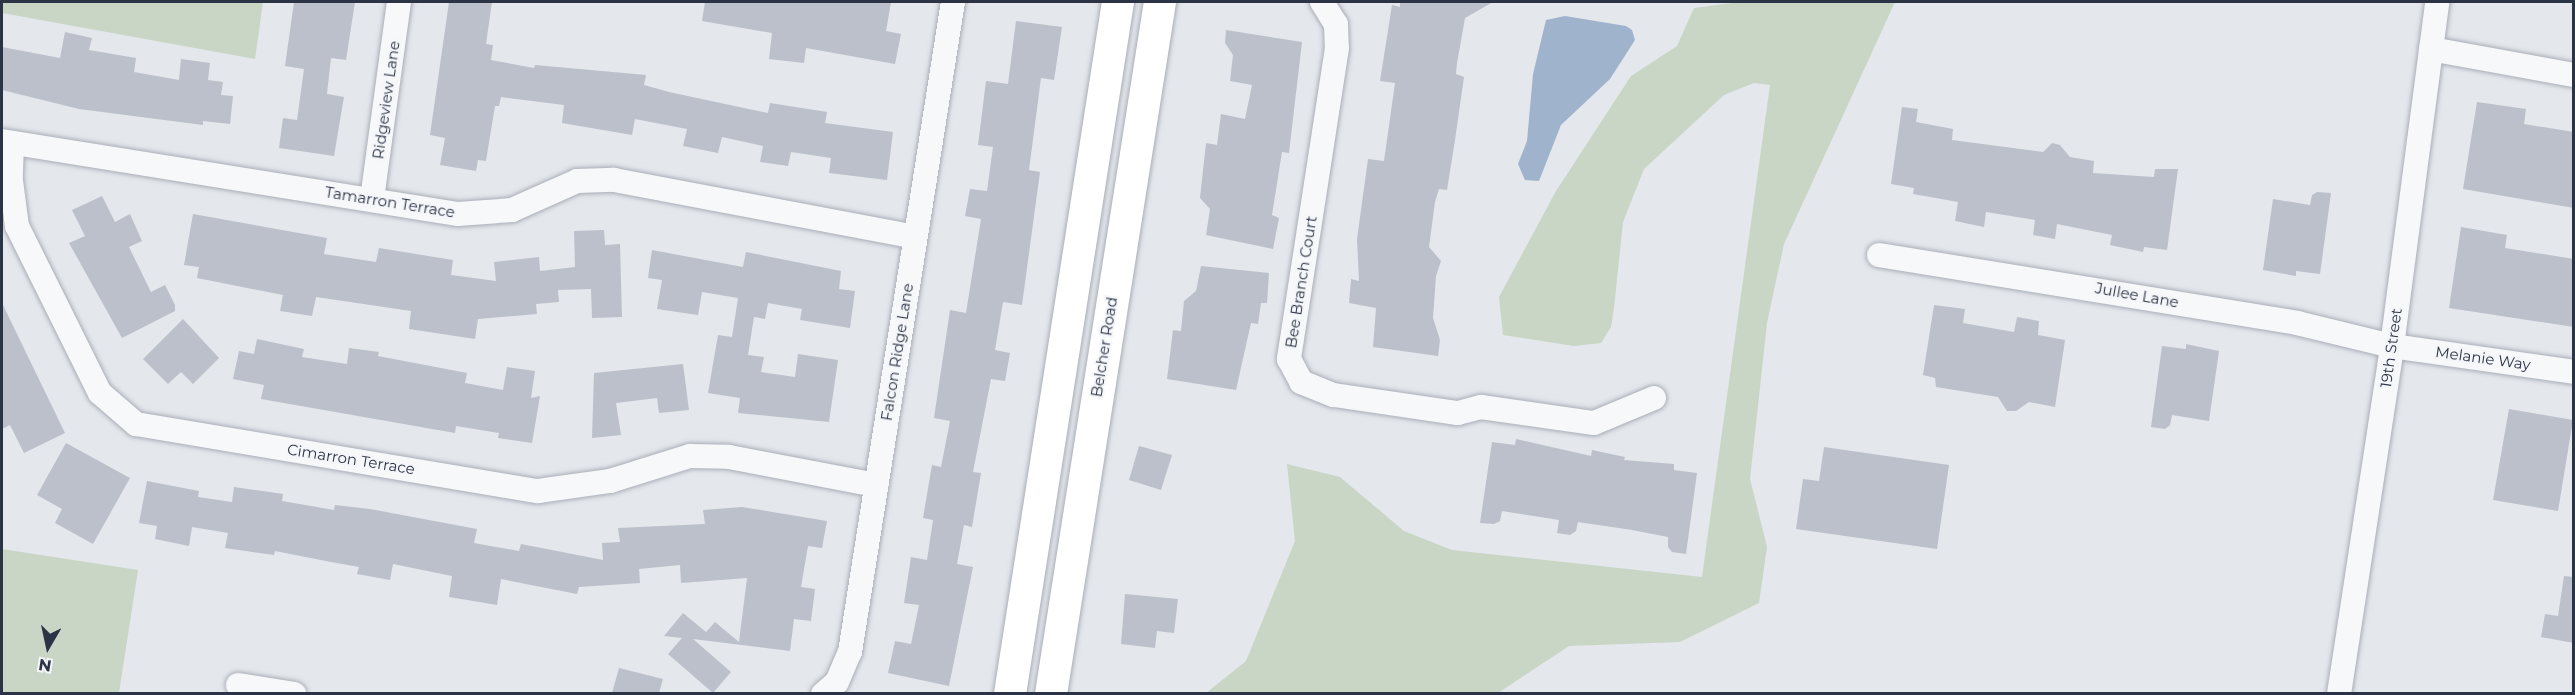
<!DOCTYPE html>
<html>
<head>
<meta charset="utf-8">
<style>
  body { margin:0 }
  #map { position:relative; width:2575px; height:695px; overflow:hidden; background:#e4e7ec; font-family:Montserrat,sans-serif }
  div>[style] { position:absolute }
  .green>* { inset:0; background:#c9d6c5 }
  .water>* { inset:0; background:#9fb4cc }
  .building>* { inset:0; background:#bbc0ca }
  .roads { filter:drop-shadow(0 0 2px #a9aeb7) drop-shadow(0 0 2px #a9aeb7) }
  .minor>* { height:24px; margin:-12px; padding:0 12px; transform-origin:12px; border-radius:12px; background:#f7f8fa }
  .major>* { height:32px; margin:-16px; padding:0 16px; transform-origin:16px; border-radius:16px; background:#fff }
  span { translate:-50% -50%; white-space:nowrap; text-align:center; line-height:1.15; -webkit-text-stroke:4.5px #f4f6f9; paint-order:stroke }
  .street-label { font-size:15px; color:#2b3445 }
  .frame { position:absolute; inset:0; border:3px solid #2b3445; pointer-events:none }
  .north { position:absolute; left:18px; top:617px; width:60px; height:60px; -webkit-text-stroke:4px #f4f6f9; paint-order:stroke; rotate:189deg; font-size:16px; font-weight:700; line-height:24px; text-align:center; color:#2b3445 }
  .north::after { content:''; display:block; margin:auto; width:21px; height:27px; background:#2b3445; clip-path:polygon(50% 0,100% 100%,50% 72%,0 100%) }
</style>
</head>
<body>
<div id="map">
  <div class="green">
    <div style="clip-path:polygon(2px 2px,263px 2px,255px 59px,2px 13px)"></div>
    <div style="clip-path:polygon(1740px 2px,1895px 2px,1784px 244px,1767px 323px,1750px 479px,1767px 547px,1759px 603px,1680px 642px,1569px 646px,1498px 693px,1206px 693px,1246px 661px,1295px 541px,1287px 464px,1340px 477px,1404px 531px,1452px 550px,1702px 577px,1770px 85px,1754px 83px,1724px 95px,1644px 169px,1623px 222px,1614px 308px,1611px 327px,1601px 343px,1574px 346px,1503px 335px,1499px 297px,1556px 191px,1631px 76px,1677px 46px,1694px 8px)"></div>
    <div style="clip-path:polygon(2px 549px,138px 570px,119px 693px,2px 693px)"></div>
  </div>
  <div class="water">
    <div style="clip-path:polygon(1565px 16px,1626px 26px,1632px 30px,1635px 40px,1610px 79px,1561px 125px,1539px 181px,1525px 180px,1518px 164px,1527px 141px,1533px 74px,1546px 20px)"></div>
  </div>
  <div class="building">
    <div style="clip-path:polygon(294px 2px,355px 2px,346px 60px,331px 58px,327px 94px,344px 97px,334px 156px,279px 148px,283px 118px,297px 120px,304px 69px,285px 66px)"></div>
    <div style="clip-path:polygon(449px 2px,492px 2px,486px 44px,493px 45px,491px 60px,534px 68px,535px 65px,646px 75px,644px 85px,669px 92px,768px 113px,770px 103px,827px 112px,825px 123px,893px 132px,887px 180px,829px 173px,831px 158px,791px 152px,788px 166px,760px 162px,763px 146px,722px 137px,718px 153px,683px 146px,687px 129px,635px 119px,632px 135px,562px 123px,564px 105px,501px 97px,499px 106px,495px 106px,486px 161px,478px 160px,476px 171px,440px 165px,445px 138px,430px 135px)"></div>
    <div style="clip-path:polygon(705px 2px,891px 2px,886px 31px,901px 34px,895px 64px,806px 48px,804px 63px,769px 59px,772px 33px,702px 21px)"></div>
    <div style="clip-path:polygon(1400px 2px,1493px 2px,1465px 18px,1457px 63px,1456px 74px,1464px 77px,1455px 140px,1447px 190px,1439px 189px,1435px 202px,1429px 247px,1441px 261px,1436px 276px,1433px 318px,1440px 340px,1438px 356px,1373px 347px,1376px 308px,1349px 303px,1351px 279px,1359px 281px,1357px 239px,1368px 159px,1384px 161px,1395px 83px,1380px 81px,1392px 5px,1400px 7px)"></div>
    <div style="clip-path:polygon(1016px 21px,1062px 27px,1054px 80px,1041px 78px,1029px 170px,1040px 172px,1022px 305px,1003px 302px,995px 350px,1010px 353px,1005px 381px,991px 379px,973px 472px,981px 473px,972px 527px,964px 525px,957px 564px,973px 567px,949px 686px,888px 673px,895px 641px,911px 644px,919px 605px,904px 603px,911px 557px,927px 560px,933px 520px,923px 518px,932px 465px,941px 467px,950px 421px,934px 418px,950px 310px,966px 313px,981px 219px,965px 216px,970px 189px,987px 191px,993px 147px,978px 145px,986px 81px,1008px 84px)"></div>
    <div style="clip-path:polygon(1226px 30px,1302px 42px,1289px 153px,1282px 152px,1272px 215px,1279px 218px,1273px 249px,1206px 235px,1210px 209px,1200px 198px,1206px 143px,1217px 145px,1221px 114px,1245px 119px,1252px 85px,1230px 81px,1233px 55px,1225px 43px)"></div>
    <div style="clip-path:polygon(65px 32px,92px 38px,89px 50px,136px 58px,134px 72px,179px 80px,181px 59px,210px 63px,208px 80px,223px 82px,221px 95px,233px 96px,230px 124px,203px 121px,203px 125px,79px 109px,2px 90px,2px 47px,60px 58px)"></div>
    <div style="clip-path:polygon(2477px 102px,2526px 109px,2524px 124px,2574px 132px,2574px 208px,2463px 189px)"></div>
    <div style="clip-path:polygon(1902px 107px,1918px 109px,1916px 122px,1953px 129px,1952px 140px,2043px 152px,2052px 143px,2060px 145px,2070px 157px,2094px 161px,2093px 173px,2154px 177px,2155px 169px,2178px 169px,2167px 250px,2144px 247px,2143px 252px,2110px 245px,2112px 235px,2057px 224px,2055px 239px,2033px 235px,2035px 220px,1986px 212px,1984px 227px,1955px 221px,1958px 202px,1913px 194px,1914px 188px,1891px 184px)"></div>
    <div style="clip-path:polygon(2317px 192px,2331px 193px,2320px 274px,2296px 271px,2296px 276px,2263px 270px,2273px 199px,2310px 205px,2312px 195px)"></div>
    <div style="clip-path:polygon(102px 196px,115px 222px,130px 214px,142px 241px,129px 247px,151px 292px,165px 285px,175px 305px,175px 311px,122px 338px,69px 243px,85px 236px,72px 210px)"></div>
    <div style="clip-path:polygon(193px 214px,327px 238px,324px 254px,376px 262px,379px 248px,453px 260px,451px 275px,496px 281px,494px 262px,539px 257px,540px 271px,575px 267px,574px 231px,604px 230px,605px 245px,620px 244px,622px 317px,592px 318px,591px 289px,558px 290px,559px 302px,536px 304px,537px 314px,478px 319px,475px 339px,409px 329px,411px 311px,316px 297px,312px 316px,280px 311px,283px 295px,197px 278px,199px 267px,184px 265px)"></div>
    <div style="clip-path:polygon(2461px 227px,2507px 235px,2505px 248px,2574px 259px,2574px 327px,2449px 308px)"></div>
    <div style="clip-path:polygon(652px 250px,743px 267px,746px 252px,841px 271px,839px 289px,855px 291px,850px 328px,800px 320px,802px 309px,768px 303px,765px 319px,754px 317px,748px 355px,764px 357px,761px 372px,795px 377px,798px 354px,838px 360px,829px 422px,738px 413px,740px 398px,708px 393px,718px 335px,732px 337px,738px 298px,702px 292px,698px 315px,657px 309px,662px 280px,648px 278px)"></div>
    <div style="clip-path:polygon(1201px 266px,1269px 273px,1267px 303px,1261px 303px,1258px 324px,1251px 323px,1236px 390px,1167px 379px,1173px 330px,1181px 331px,1184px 301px,1196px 291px)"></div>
    <div style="clip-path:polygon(2px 303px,65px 433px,24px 453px,10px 425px,2px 429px)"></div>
    <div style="clip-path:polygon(1934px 305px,1965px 309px,1963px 323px,2014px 332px,2017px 317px,2039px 321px,2038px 335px,2065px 340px,2055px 407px,2029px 402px,2016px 411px,2007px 411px,1998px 397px,1936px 387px,1935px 378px,1923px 375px)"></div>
    <div style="clip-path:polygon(183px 319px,219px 358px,193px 384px,181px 372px,168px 384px,143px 359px)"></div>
    <div style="clip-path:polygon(257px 339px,304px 349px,302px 357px,347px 364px,349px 348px,379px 352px,378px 356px,467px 373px,465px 383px,503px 390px,507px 367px,535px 371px,531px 398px,540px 396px,532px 443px,498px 438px,499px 433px,456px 426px,455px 433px,261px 399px,264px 385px,233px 379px,239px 351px,254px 354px)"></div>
    <div style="clip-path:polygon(2186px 344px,2219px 351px,2209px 421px,2172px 415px,2170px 425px,2165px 429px,2151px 427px,2162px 346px,2186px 349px)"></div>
    <div style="clip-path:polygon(683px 364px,689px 410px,659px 413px,657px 398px,616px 403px,621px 435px,592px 438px,594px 373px)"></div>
    <div style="clip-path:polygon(2509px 409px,2573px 420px,2558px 511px,2493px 500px)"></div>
    <div style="clip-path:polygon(1516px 439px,1591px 456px,1592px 450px,1625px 457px,1624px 460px,1674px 464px,1674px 470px,1697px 473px,1686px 554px,1672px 552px,1668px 547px,1668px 537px,1632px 530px,1578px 522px,1576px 531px,1570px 535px,1557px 533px,1559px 520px,1502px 511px,1500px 521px,1494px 524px,1480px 523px,1492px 442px,1515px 445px)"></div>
    <div style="clip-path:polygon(66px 443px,130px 478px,93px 544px,55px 523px,62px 509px,37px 495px)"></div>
    <div style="clip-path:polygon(1139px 446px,1172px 455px,1161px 490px,1129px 480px)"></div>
    <div style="clip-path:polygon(1824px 447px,1949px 465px,1937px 549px,1796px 529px,1803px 479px,1819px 481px)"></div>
    <div style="clip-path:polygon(147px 481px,199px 491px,198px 497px,232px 502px,234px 487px,283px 494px,282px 501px,334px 510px,335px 505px,370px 509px,477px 529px,474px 543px,519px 551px,521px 544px,603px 560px,602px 543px,620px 542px,618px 528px,705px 524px,703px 510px,742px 507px,827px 521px,822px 548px,808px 546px,801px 587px,815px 589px,811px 621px,794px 619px,790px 651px,693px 639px,731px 672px,713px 693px,668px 654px,682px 638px,664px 636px,683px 613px,706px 632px,715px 622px,739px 642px,747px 578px,681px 583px,680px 565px,639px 569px,640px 583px,579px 587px,577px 594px,501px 579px,497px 605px,449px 597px,452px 576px,393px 564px,390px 580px,357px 574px,359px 567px,331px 562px,275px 551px,274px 555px,225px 548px,228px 533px,192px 527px,189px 546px,155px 539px,157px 526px,139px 523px)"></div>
    <div style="clip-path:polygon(2564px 576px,2574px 577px,2574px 643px,2541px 637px,2545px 614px,2558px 616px)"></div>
    <div style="clip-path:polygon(1125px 594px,1178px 599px,1174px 633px,1157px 631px,1155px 648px,1121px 644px)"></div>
    <div style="clip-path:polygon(619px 668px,663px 679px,659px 693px,612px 693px)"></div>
  </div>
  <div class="roads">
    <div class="minor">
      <div style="left:1322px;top:2px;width:26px;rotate:58deg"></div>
      <div style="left:1336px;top:24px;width:24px;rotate:88deg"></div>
      <div style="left:1337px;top:48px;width:315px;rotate:98.8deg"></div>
      <div style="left:1289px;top:359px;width:26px;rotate:62deg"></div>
      <div style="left:1301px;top:382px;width:35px;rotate:22deg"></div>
      <div style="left:1334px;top:395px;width:125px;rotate:8.3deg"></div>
      <div style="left:1458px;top:413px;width:24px;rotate:-15deg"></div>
      <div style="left:1481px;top:407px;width:114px;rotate:8.1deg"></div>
      <div style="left:1594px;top:423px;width:65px;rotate:-22.6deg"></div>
      <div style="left:2431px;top:49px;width:145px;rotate:10.3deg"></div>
      <div style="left:2px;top:141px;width:462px;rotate:9.1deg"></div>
      <div style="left:458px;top:214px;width:54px;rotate:-4.2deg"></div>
      <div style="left:512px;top:210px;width:71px;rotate:-24deg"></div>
      <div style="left:577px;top:181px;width:37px;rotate:-2deg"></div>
      <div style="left:614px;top:180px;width:306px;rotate:10.7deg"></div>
      <div style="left:12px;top:143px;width:38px;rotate:92deg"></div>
      <div style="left:11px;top:181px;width:45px;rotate:82.4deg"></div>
      <div style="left:17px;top:226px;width:186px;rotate:63.6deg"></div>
      <div style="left:100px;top:393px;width:48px;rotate:40.7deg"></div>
      <div style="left:136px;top:424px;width:408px;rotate:9.5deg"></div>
      <div style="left:538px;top:491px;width:73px;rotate:-7.9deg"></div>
      <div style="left:610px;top:481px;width:84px;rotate:-17.4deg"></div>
      <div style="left:690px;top:456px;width:39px;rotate:1deg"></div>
      <div style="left:729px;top:457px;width:150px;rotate:10.8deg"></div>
      <div style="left:372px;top:199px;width:199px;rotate:-82.2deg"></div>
      <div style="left:1879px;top:255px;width:423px;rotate:9.2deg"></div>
      <div style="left:2297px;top:323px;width:98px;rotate:13.6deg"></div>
      <div style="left:2392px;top:346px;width:184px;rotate:8.1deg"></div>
      <div style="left:238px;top:685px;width:57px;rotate:9.1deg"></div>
      <div style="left:823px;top:694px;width:18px;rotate:-41deg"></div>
      <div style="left:837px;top:682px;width:33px;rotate:-67deg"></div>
      <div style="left:850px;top:652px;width:658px;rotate:-81deg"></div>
      <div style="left:2339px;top:694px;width:352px;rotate:-81.3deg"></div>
      <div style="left:2392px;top:346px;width:347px;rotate:-82.5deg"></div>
    </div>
    <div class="major">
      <div style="left:1010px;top:694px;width:700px;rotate:-81.13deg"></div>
      <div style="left:1051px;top:694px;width:701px;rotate:-81.05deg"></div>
    </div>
  </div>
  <div class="street-label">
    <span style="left:386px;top:100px;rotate:-82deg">Ridgeview Lane</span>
    <span style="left:390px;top:202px;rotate:9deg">Tamarron Terrace</span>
    <span style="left:1301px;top:282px;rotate:-81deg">Bee Branch Court</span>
    <span style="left:2137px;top:295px;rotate:10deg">Jullee Lane</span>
    <span style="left:1104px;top:347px;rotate:-81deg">Belcher Road</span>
    <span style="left:2391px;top:348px;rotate:-82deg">19th Street</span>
    <span style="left:897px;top:352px;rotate:-81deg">Falcon Ridge Lane</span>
    <span style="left:2483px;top:358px;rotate:8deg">Melanie Way</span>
    <span style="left:351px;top:459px;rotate:9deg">Cimarron Terrace</span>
  </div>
  <div class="frame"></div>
  <div class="north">N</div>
</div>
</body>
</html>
